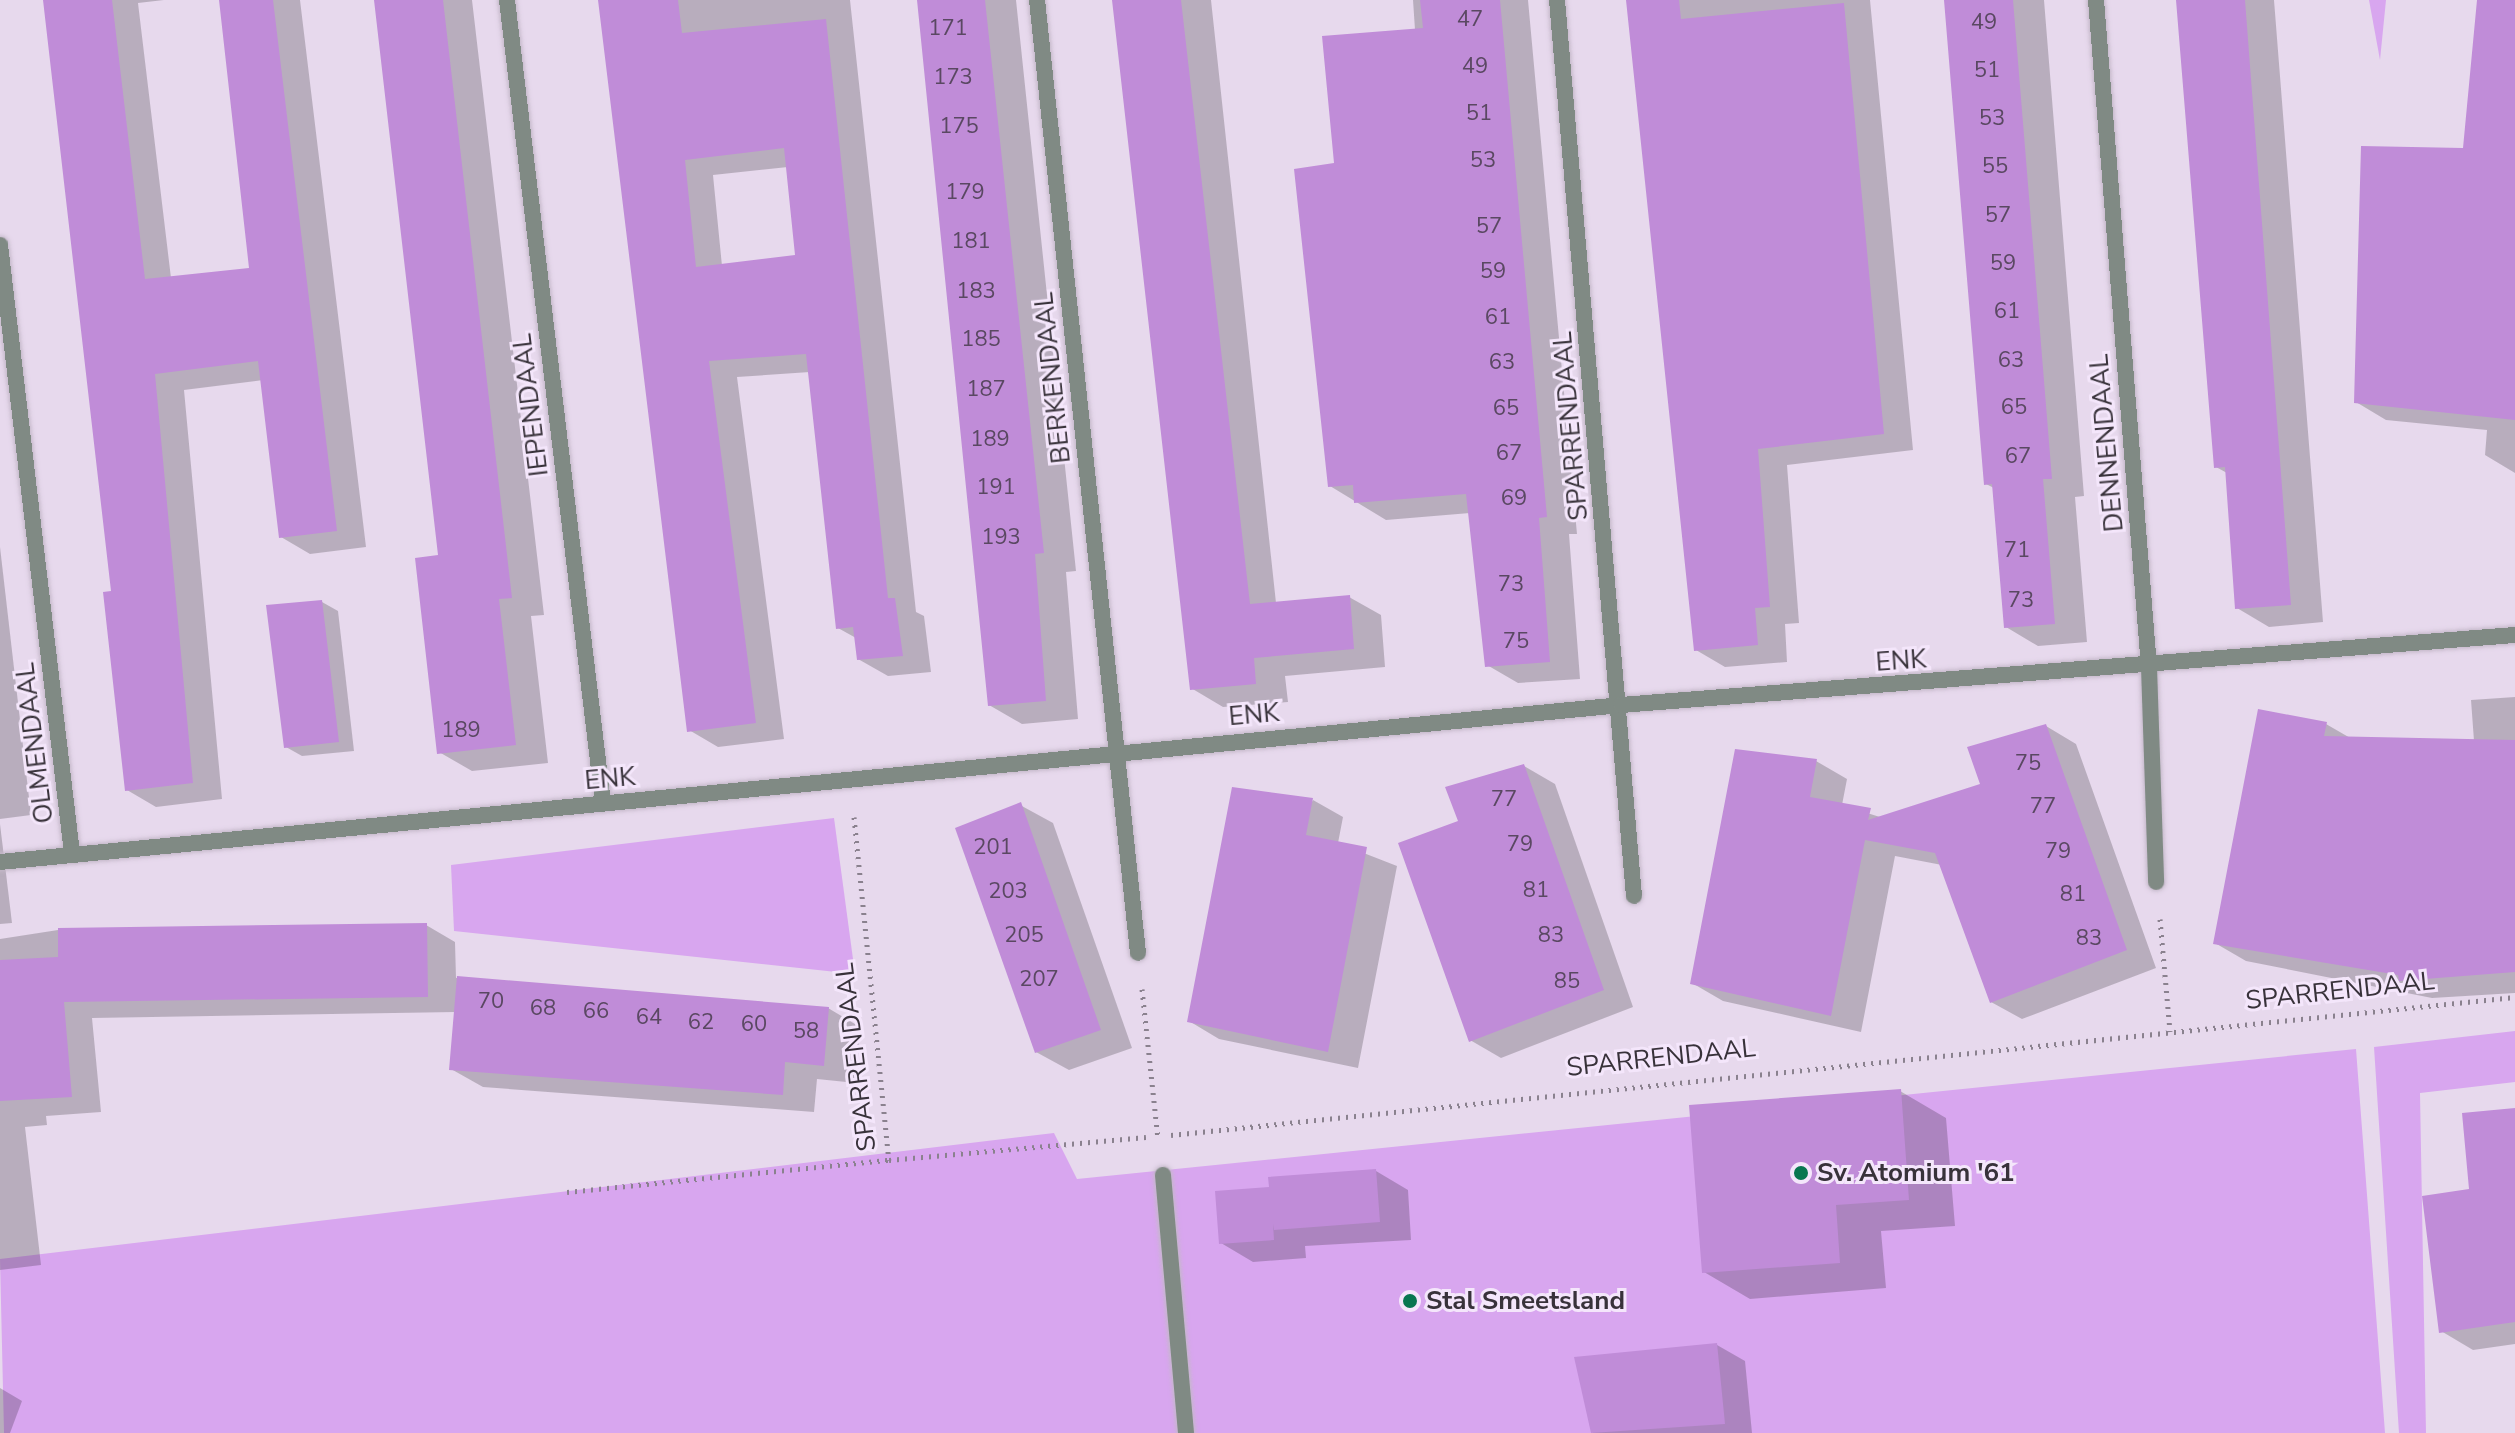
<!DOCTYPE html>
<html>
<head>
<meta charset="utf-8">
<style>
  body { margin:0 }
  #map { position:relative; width:2515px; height:1433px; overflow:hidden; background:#e7d9ed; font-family:"Nunito Sans",sans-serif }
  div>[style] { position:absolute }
  .green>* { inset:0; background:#d8a6ef }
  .shadow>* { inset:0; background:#0003 }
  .building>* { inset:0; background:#c08cd8 }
  .path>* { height:5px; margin-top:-2.5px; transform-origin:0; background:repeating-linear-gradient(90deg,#8a818e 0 2px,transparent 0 8px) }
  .roads { filter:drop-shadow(0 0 2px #c4b8c9) drop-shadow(0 0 2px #c4b8c9) }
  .lane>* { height:16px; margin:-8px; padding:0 8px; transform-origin:8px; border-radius:8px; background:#808a84 }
  .street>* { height:16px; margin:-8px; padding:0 8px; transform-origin:8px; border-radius:8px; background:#808a84 }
  .dots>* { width:22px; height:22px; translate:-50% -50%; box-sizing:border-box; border:4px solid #f4e6fb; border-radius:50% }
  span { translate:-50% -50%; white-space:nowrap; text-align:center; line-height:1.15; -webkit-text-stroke:6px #f4e6fb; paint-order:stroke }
  .number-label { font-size:22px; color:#5a4862 }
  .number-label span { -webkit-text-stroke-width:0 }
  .street-label { font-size:26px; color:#38323a }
  .poi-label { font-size:26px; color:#38323a; font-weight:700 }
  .left { translate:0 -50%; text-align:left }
</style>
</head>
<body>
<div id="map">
  <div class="green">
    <div style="clip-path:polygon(2369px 0,2386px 0,2380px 60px)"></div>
    <div style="clip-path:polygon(834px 818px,855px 974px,454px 931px,451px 865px)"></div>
    <div style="clip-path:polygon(2515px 1031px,2515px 1082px,2420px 1093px,2426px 1433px,2399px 1433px,2374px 1047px)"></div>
    <div style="clip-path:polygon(2356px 1049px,2385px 1433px,4px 1433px,0 1259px,1054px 1133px,1077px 1179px)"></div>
  </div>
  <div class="shadow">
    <div style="clip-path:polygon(45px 0,164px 0,138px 3px,171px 278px,251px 269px,221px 0,300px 0,366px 547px,310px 554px,281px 537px,263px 380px,184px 390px,222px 799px,156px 807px,127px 790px,113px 593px)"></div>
    <div style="clip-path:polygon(375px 0,472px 0,544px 615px,531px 616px,548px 763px,472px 771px,439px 752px,440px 557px)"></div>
    <div style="clip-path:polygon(evenodd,600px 0,850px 0,916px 612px,924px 616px,931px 672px,888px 676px,858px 659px,856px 638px,838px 628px,810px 372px,737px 377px,784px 739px,718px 747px,689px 730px,600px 0,788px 167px,797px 257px,722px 266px,713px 175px,788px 167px)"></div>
    <div style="clip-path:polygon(918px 0,1016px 0,1076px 571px,1066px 572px,1078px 719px,1022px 724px,989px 705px)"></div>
    <div style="clip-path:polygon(1115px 0,1211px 0,1276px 603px,1349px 597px,1381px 615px,1385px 667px,1285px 676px,1288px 702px,1223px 707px,1191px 688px)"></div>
    <div style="clip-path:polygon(1413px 0,1528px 0,1577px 534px,1569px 534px,1580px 679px,1518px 683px,1487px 665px,1470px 513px,1386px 520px,1330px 486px,1336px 165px,1415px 30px)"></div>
    <div style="clip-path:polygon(1629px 0,1870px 0,1913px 450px,1787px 465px,1799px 623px,1785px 624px,1787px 662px,1725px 667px,1696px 650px)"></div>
    <div style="clip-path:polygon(1947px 0,2044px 0,2084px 496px,2075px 497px,2087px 642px,2038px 646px,2006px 627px,1994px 488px,1986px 484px)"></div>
    <div style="clip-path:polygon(2178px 0,2274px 0,2323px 622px,2269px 627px,2237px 608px,2227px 473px,2216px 467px)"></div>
    <div style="clip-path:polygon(2479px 0,2515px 0,2515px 473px,2485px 455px,2487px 430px,2386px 420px,2356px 402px,2465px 150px)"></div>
    <div style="clip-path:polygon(0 547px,31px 815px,0 819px)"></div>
    <div style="clip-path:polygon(322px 602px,338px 611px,354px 751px,302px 756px,286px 747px)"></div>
    <div style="clip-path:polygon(2515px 697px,2515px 993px,2432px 998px,2246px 961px,2215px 943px,2326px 724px,2352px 739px,2474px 741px,2471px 700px)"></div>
    <div style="clip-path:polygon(2046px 726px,2076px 744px,2156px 968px,2022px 1019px,1991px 1002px,1942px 865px,1895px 856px,1861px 1032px,1723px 1001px,1692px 983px,1816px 761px,1847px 779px,1842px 805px,1883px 818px,1982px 785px)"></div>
    <div style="clip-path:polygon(1524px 766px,1555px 784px,1633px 1007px,1501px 1058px,1470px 1040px)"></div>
    <div style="clip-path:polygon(1313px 800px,1343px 817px,1338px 843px,1397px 866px,1358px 1068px,1219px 1039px,1189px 1021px)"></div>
    <div style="clip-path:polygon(1020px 805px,1053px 823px,1132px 1048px,1069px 1070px,1036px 1052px)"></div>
    <div style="clip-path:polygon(0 824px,12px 923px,0 924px)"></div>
    <div style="clip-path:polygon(426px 925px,455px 942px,456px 978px,828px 1008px,860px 1027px,856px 1083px,817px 1079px,814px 1112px,483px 1087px,451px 1069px,456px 1012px,92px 1018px,101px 1112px,46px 1116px,47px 1125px,25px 1127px,41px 1265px,0 1270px,0 939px,58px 930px)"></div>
    <div style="clip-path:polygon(1900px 1091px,1946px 1118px,1955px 1226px,1881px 1231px,1886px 1288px,1750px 1299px,1704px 1272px)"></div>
    <div style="clip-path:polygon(2515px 1110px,2515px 1344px,2473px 1350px,2441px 1331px,2471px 1191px)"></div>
    <div style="clip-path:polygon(1376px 1171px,1408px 1190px,1411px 1240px,1305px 1246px,1306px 1258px,1253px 1262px,1221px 1243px,1271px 1189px)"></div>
    <div style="clip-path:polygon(1717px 1345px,1745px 1361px,1752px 1433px,1593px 1433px,1576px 1358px)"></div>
    <div style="clip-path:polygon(0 1388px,22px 1401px,10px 1433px,0 1433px)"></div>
  </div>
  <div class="building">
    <div style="clip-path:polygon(43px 0,112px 0,145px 279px,249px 268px,219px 0,273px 0,337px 531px,279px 538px,258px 361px,155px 374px,193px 783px,125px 791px,103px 592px,111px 591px)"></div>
    <div style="clip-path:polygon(374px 0,443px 0,512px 598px,499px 599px,516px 745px,437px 754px,415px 558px,438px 555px)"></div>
    <div style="clip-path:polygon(evenodd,598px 0,678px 0,682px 33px,826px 19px,888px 598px,895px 598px,903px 656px,857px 660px,853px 627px,836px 629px,806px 354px,709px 361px,756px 723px,687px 732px,598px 0,784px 148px,795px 255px,696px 267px,685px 160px,784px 148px)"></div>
    <div style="clip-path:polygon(917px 0,985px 0,1044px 553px,1035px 554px,1046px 701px,988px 706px)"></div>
    <div style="clip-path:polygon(1112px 0,1181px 0,1250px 604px,1350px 595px,1354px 649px,1254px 658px,1256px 684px,1190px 690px)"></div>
    <div style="clip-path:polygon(1420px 0,1500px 0,1547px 517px,1539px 518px,1550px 662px,1485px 667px,1466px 494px,1354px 503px,1353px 485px,1328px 487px,1294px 169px,1334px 163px,1322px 36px,1423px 28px)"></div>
    <div style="clip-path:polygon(1626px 0,1679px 0,1681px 19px,1844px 3px,1884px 434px,1758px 449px,1770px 607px,1755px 608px,1758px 645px,1694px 651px)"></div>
    <div style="clip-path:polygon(1944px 0,2013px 0,2052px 479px,2043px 479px,2055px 624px,2004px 628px,1992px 484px,1984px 485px)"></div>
    <div style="clip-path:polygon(2176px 0,2245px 0,2291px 605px,2235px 609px,2225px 467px,2214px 468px)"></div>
    <div style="clip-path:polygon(2477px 0,2515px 0,2515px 420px,2354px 403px,2361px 146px,2463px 148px)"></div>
    <div style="clip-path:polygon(322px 600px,339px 742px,284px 748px,266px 605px)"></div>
    <div style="clip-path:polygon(2258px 709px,2327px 722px,2324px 736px,2515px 740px,2515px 972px,2399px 981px,2398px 975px,2213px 944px)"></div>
    <div style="clip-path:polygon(2046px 724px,2127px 950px,1990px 1003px,1935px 853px,1865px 840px,1831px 1016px,1690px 984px,1735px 749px,1817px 759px,1810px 797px,1871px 808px,1868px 820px,1980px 784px,1967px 747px)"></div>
    <div style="clip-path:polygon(1524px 764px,1604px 990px,1469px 1042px,1398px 843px,1458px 821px,1445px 787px)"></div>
    <div style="clip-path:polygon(1232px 787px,1313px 798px,1306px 835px,1367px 847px,1328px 1052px,1187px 1022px)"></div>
    <div style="clip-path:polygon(1021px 802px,1101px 1030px,1035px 1053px,955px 828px)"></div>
    <div style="clip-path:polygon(427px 923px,428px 997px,64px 1002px,72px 1097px,0 1101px,0 960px,58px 957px,58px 928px)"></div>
    <div style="clip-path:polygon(457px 976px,829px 1007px,824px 1066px,785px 1062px,783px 1095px,449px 1070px)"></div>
    <div style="clip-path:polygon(1901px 1089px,1909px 1200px,1836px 1205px,1840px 1263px,1702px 1273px,1689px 1105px)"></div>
    <div style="clip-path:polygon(2515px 1108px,2515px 1322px,2439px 1333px,2422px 1196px,2469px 1189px,2462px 1113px)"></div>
    <div style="clip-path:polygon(1376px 1169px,1380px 1222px,1274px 1230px,1273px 1224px,1274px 1240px,1219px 1244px,1215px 1191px,1269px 1187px,1268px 1177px)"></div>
    <div style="clip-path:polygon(1717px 1343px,1725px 1424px,1591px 1433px,1574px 1357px)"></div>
  </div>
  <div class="path">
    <div style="left:854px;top:817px;width:345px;rotate:84.2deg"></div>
    <div style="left:889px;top:1160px;width:258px;rotate:-5.1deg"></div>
    <div style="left:2160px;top:919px;width:113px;rotate:84.9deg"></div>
    <div style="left:1142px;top:989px;width:150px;rotate:83.9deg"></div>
    <div style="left:1171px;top:1135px;width:1351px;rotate:-5.86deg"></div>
    <div style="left:567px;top:1192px;width:324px;rotate:-5.7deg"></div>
  </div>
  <div class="roads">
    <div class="lane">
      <div style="left:1163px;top:1175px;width:259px;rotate:84.9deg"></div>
    </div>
    <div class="street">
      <div style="left:507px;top:0;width:809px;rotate:83.18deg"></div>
      <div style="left:1037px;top:0;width:958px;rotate:83.95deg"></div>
      <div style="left:1557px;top:0;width:899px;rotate:85.09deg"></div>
      <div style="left:2096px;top:0;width:669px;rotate:85.46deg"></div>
      <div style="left:2149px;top:667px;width:215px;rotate:88.1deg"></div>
      <div style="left:0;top:245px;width:612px;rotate:83.25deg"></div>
      <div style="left:0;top:862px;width:1629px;rotate:-5.53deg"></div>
      <div style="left:1621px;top:705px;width:897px;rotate:-4.48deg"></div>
    </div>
  </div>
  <div class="dots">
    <div style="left:1801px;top:1173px;background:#087650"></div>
    <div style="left:1410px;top:1301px;background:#087650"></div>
  </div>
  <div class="number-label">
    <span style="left:1470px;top:20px">47</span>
    <span style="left:1984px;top:23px">49</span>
    <span style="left:948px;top:29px">171</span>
    <span style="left:1475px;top:67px">49</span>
    <span style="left:1987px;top:71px">51</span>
    <span style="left:953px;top:78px">173</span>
    <span style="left:1479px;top:114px">51</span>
    <span style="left:1992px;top:119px">53</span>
    <span style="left:959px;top:127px">175</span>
    <span style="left:1483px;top:161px">53</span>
    <span style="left:1995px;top:167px">55</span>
    <span style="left:965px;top:193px">179</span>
    <span style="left:1998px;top:216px">57</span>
    <span style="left:1489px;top:227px">57</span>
    <span style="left:971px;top:242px">181</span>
    <span style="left:2003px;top:264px">59</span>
    <span style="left:1493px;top:272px">59</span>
    <span style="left:976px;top:292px">183</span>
    <span style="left:2007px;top:312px">61</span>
    <span style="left:1498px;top:318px">61</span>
    <span style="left:981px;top:340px">185</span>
    <span style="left:2011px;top:361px">63</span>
    <span style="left:1502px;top:363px">63</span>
    <span style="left:986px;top:390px">187</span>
    <span style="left:2014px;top:408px">65</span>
    <span style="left:1506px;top:409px">65</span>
    <span style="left:990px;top:440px">189</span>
    <span style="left:1509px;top:454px">67</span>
    <span style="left:2018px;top:457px">67</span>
    <span style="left:996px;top:488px">191</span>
    <span style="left:1514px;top:499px">69</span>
    <span style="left:1001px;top:538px">193</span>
    <span style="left:2017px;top:551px">71</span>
    <span style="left:1511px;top:585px">73</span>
    <span style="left:2021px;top:601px">73</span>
    <span style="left:1516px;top:642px">75</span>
    <span style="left:461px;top:731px">189</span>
    <span style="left:2028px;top:764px">75</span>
    <span style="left:1504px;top:800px">77</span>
    <span style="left:2043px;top:807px">77</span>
    <span style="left:1520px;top:845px">79</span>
    <span style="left:993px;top:848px">201</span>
    <span style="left:2058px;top:852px">79</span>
    <span style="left:1536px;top:891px">81</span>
    <span style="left:1008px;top:892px">203</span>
    <span style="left:2073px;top:895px">81</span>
    <span style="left:1024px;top:936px">205</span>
    <span style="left:1551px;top:936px">83</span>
    <span style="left:2089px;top:939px">83</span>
    <span style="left:1039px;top:980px">207</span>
    <span style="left:1567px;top:982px">85</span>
    <span style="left:491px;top:1002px">70</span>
    <span style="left:543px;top:1009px">68</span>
    <span style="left:596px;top:1012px">66</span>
    <span style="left:649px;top:1018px">64</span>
    <span style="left:701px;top:1023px">62</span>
    <span style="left:754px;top:1025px">60</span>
    <span style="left:806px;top:1032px">58</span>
  </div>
  <div class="street-label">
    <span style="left:1053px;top:378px;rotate:-96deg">BERKENDAAL</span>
    <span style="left:531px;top:405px;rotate:-97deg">IEPENDAAL</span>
    <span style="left:1571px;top:426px;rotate:-95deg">SPARRENDAAL</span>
    <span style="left:2107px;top:443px;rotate:-95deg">DENNENDAAL</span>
    <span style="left:1901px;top:661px;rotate:-4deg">ENK</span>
    <span style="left:1254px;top:715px;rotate:-5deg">ENK</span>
    <span style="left:35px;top:743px;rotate:-97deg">OLMENDAAL</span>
    <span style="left:610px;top:779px;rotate:-5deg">ENK</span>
    <span style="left:2340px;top:991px;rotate:-6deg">SPARRENDAAL</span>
    <span style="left:856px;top:1057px;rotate:-97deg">SPARRENDAAL</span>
    <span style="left:1661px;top:1058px;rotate:-6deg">SPARRENDAAL</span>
  </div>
  <div class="poi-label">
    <span class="left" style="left:1817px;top:1173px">Sv. Atomium '61</span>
    <span class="left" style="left:1426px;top:1301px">Stal Smeetsland</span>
  </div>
</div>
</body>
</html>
